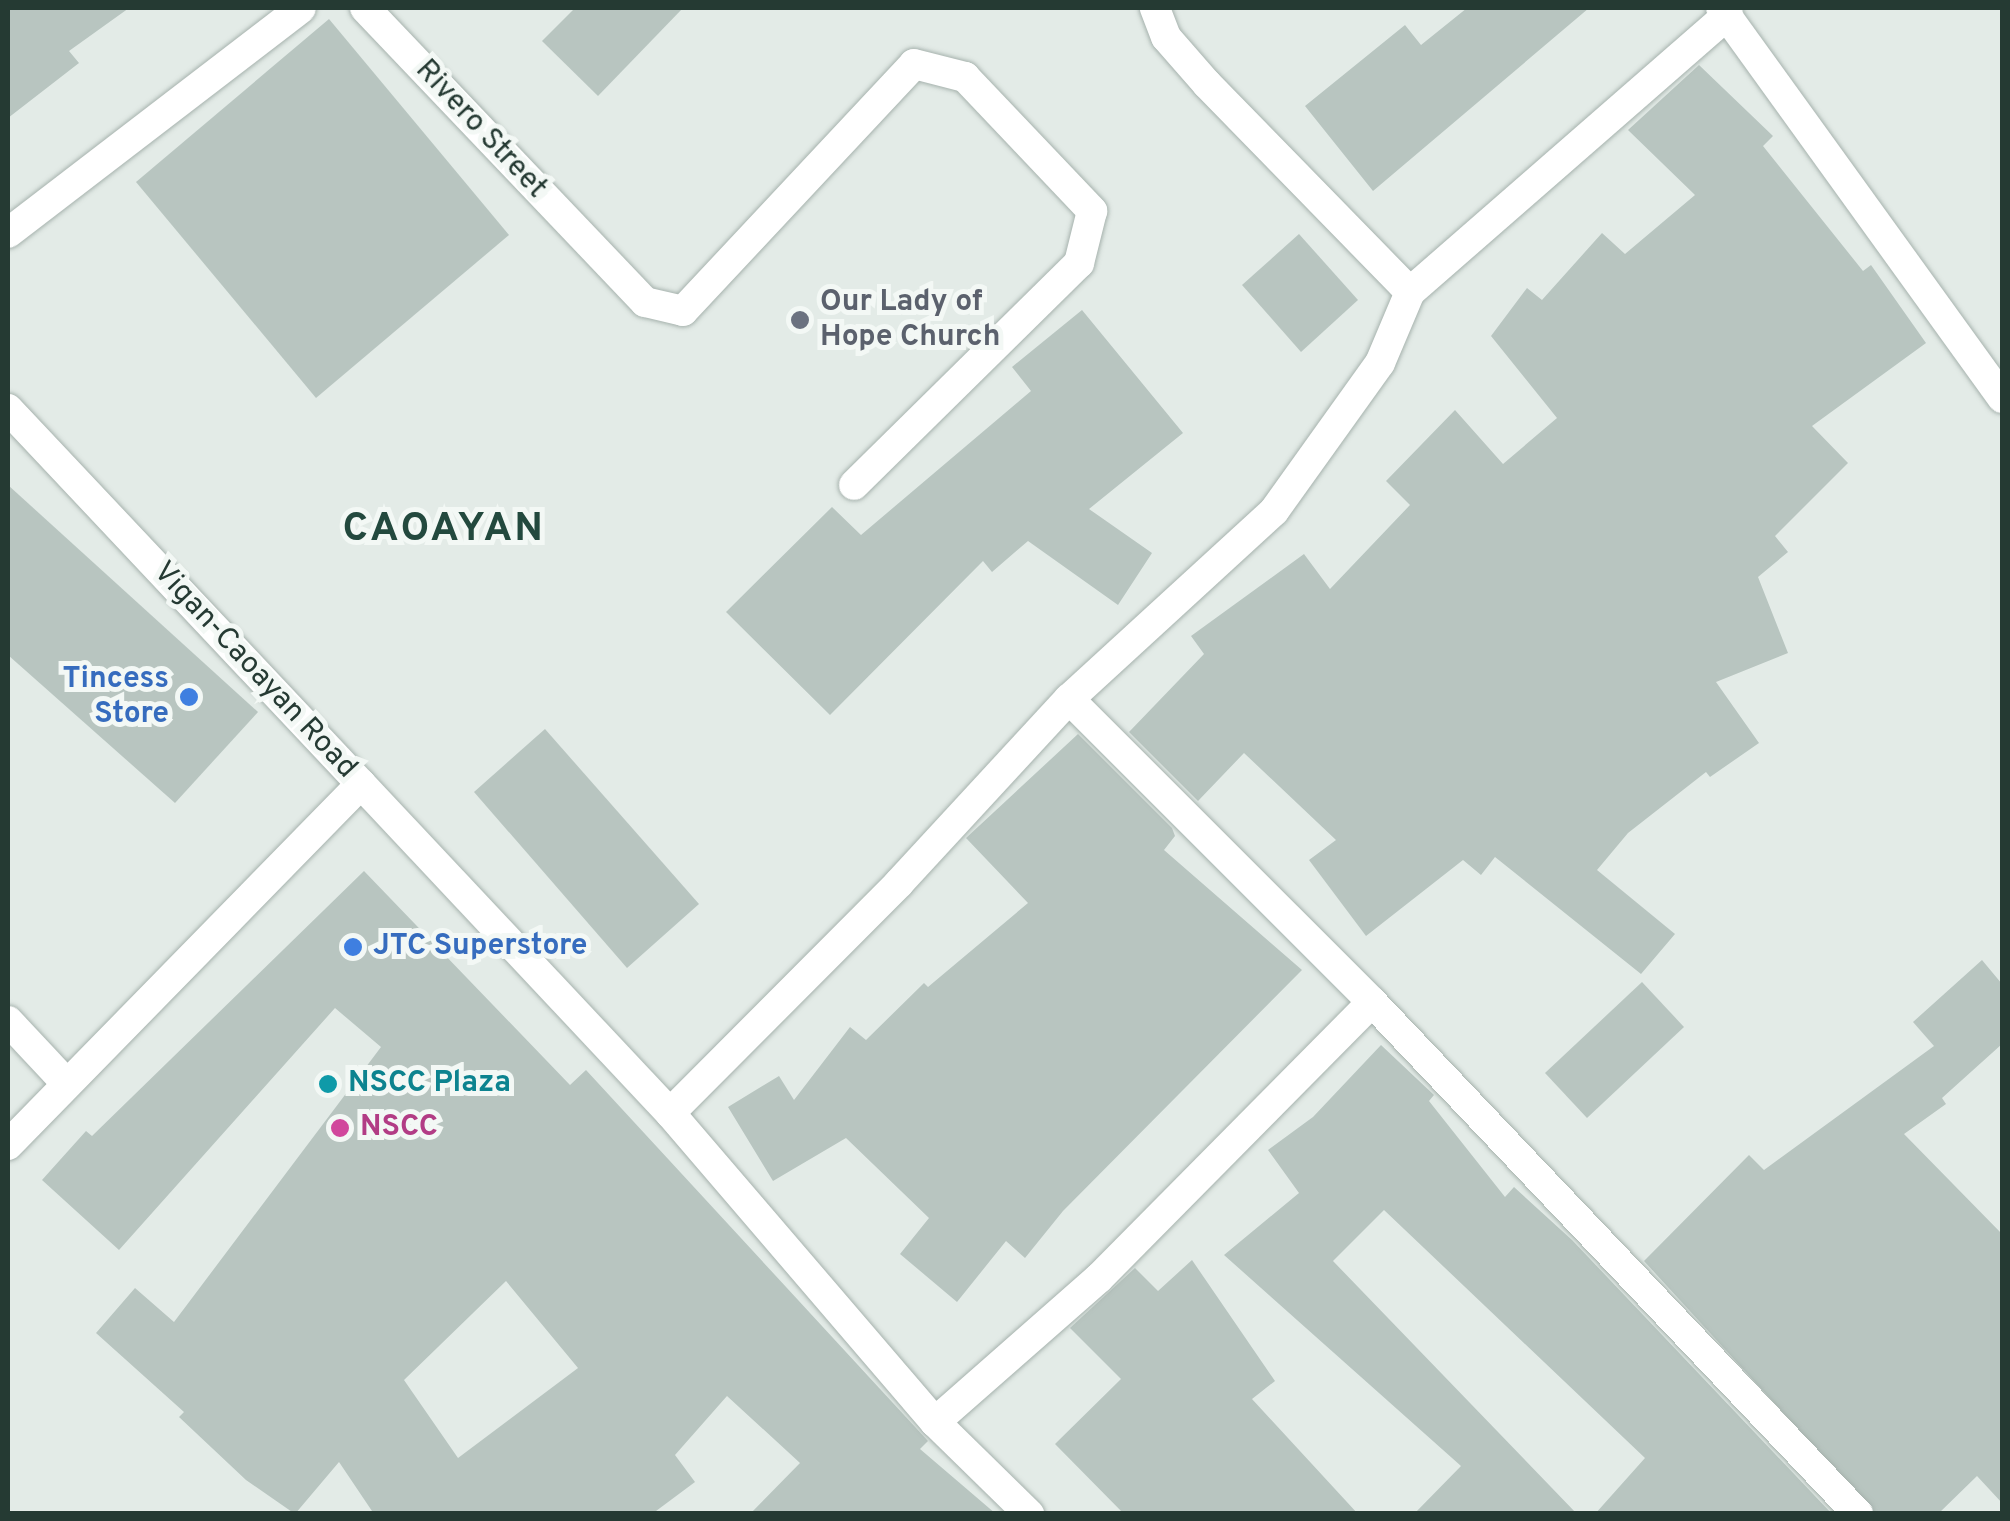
<!DOCTYPE html>
<html>
<head>
<meta charset="utf-8">
<style>
  body { margin:0 }
  #map { position:relative; width:2010px; height:1521px; overflow:hidden; background:#e3ebe7; font-family:Overpass,sans-serif }
  div>[style] { position:absolute }
  .building>* { inset:0; background:#b8c5c0 }
  .roads { filter:drop-shadow(0 0 2px #a6b2ad) drop-shadow(0 0 2px #a6b2ad) }
  .street>* { height:30px; margin:-15px; padding:0 15px; transform-origin:15px; border-radius:15px; background:#fff }
  .secondary>* { height:30px; margin:-15px; padding:0 15px; transform-origin:15px; border-radius:15px; background:#fff }
  .dots>* { width:28px; height:28px; translate:-50% -50%; box-sizing:border-box; border:5px solid #f3f8f5; border-radius:50% }
  span { translate:-50% -50%; white-space:nowrap; text-align:center; line-height:1.15; -webkit-text-stroke:10px #f3f8f5; paint-order:stroke }
  .street-label { font-size:30px; color:#253a33 }
  .worship-label { font-size:30px; color:#5b616d; font-weight:700 }
  .left { translate:0 -50%; text-align:left }
  .shop-label { font-size:30px; color:#366cbe; font-weight:700 }
  .right { translate:-100% -50%; text-align:right }
  .culture-label { font-size:30px; color:#0d838f; font-weight:700 }
  .hotel-label { font-size:30px; color:#b23c85; font-weight:700 }
  .district-label { font-size:40px; color:#23493e; font-weight:700; letter-spacing:2.5px }
  .frame { position:absolute; inset:0; border:10px solid #253a33; pointer-events:none }
</style>
</head>
<body>
<div id="map">
  <div class="building">
    <div style="clip-path:polygon(8px 8px,129px 8px,69px 51px,79px 63px,8px 118px)"></div>
    <div style="clip-path:polygon(575px 8px,683px 8px,598px 96px,542px 41px)"></div>
    <div style="clip-path:polygon(1467px 8px,1589px 8px,1373px 191px,1305px 106px,1405px 25px,1421px 45px)"></div>
    <div style="clip-path:polygon(329px 19px,509px 235px,316px 398px,136px 182px)"></div>
    <div style="clip-path:polygon(1699px 65px,1773px 136px,1763px 146px,1863px 271px,1871px 265px,1926px 343px,1812px 426px,1848px 463px,1775px 536px,1788px 552px,1758px 577px,1788px 653px,1716px 682px,1759px 743px,1710px 777px,1706px 772px,1628px 833px,1597px 870px,1675px 934px,1641px 974px,1495px 857px,1481px 875px,1463px 860px,1366px 936px,1309px 860px,1336px 840px,1244px 753px,1198px 801px,1129px 732px,1204px 654px,1191px 636px,1304px 554px,1330px 589px,1410px 505px,1386px 481px,1455px 410px,1503px 464px,1557px 418px,1491px 336px,1527px 288px,1542px 300px,1602px 233px,1625px 254px,1695px 195px,1628px 130px)"></div>
    <div style="clip-path:polygon(1299px 234px,1358px 300px,1301px 352px,1242px 285px)"></div>
    <div style="clip-path:polygon(1082px 310px,1183px 433px,1089px 509px,1152px 553px,1118px 605px,1028px 541px,992px 572px,983px 561px,830px 715px,726px 612px,832px 507px,861px 535px,1031px 391px,1012px 367px)"></div>
    <div style="clip-path:polygon(8px 485px,258px 712px,175px 803px,8px 655px)"></div>
    <div style="clip-path:polygon(545px 729px,699px 904px,627px 968px,474px 792px)"></div>
    <div style="clip-path:polygon(1078px 734px,1172px 828px,1175px 836px,1164px 850px,1302px 970px,1063px 1211px,1025px 1258px,1006px 1241px,957px 1302px,900px 1254px,929px 1218px,846px 1138px,773px 1181px,728px 1107px,779px 1076px,794px 1100px,850px 1027px,866px 1040px,924px 983px,928px 987px,1028px 903px,966px 838px)"></div>
    <div style="clip-path:polygon(evenodd,364px 871px,570px 1085px,586px 1070px,928px 1441px,920px 1449px,996px 1514px,750px 1514px,800px 1463px,727px 1396px,675px 1455px,695px 1482px,652px 1514px,374px 1514px,339px 1462px,295px 1514px,246px 1480px,179px 1417px,184px 1412px,96px 1333px,135px 1288px,174px 1322px,381px 1047px,335px 1008px,119px 1250px,42px 1180px,86px 1131px,92px 1136px,364px 871px,506px 1281px,578px 1368px,458px 1458px,404px 1380px,506px 1281px)"></div>
    <div style="clip-path:polygon(1982px 960px,2002px 984px,2002px 1044px,1942px 1098px,1946px 1104px,1904px 1134px,2002px 1234px,2002px 1503px,1977px 1476px,1938px 1514px,1876px 1514px,1644px 1261px,1749px 1155px,1764px 1170px,1934px 1046px,1913px 1022px)"></div>
    <div style="clip-path:polygon(1642px 982px,1684px 1027px,1587px 1118px,1545px 1073px)"></div>
    <div style="clip-path:polygon(1381px 1045px,1434px 1095px,1429px 1101px,1505px 1197px,1514px 1187px,1572px 1240px,1832px 1514px,1595px 1514px,1645px 1458px,1384px 1210px,1333px 1261px,1577px 1514px,1414px 1514px,1461px 1466px,1224px 1255px,1299px 1193px,1268px 1150px,1313px 1117px)"></div>
    <div style="clip-path:polygon(1192px 1260px,1275px 1381px,1252px 1399px,1358px 1514px,1124px 1514px,1055px 1444px,1121px 1379px,1070px 1328px,1135px 1268px,1158px 1291px)"></div>
  </div>
  <div class="roads">
    <div class="street">
      <div style="left:365px;top:8px;width:406px;rotate:46.4deg"></div>
      <div style="left:645px;top:302px;width:39px;rotate:13deg"></div>
      <div style="left:683px;top:311px;width:338px;rotate:-46.9deg"></div>
      <div style="left:914px;top:64px;width:53px;rotate:14.3deg"></div>
      <div style="left:965px;top:77px;width:185px;rotate:46.5deg"></div>
      <div style="left:1092px;top:211px;width:54px;rotate:104deg"></div>
      <div style="left:1079px;top:263px;width:316px;rotate:135.4deg"></div>
      <div style="left:1721px;top:8px;width:481px;rotate:54.2deg"></div>
      <div style="left:8px;top:233px;width:369px;rotate:-37.5deg"></div>
      <div style="left:1410px;top:292px;width:422px;rotate:-41.1deg"></div>
      <div style="left:1069px;top:699px;width:278px;rotate:-42.5deg"></div>
      <div style="left:1274px;top:511px;width:182px;rotate:-54.4deg"></div>
      <div style="left:1380px;top:363px;width:77px;rotate:-67.1deg"></div>
      <div style="left:1410px;top:292px;width:291px;rotate:-134.3deg"></div>
      <div style="left:1207px;top:84px;width:62px;rotate:-131.1deg"></div>
      <div style="left:1166px;top:37px;width:31px;rotate:-111deg"></div>
      <div style="left:361px;top:784px;width:451px;rotate:46.8deg"></div>
      <div style="left:670px;top:1113px;width:407px;rotate:49.4deg"></div>
      <div style="left:935px;top:1422px;width:132px;rotate:44.4deg"></div>
      <div style="left:8px;top:1021px;width:83px;rotate:46.9deg"></div>
      <div style="left:670px;top:1113px;width:325px;rotate:-45.1deg"></div>
      <div style="left:899px;top:883px;width:251px;rotate:-47.3deg"></div>
      <div style="left:1069px;top:699px;width:429px;rotate:45deg"></div>
      <div style="left:1372px;top:1002px;width:706px;rotate:46.49deg"></div>
      <div style="left:935px;top:1422px;width:218px;rotate:-41.3deg"></div>
      <div style="left:1099px;top:1278px;width:388px;rotate:-45.3deg"></div>
    </div>
    <div class="secondary">
      <div style="left:8px;top:409px;width:515px;rotate:46.73deg"></div>
      <div style="left:361px;top:784px;width:505px;rotate:134.36deg"></div>
    </div>
  </div>
  <div class="dots">
    <div style="left:800px;top:320px;background:#6b7280"></div>
    <div style="left:189px;top:697px;background:#3f7fe0"></div>
    <div style="left:353px;top:947px;background:#3f7fe0"></div>
    <div style="left:328px;top:1084px;background:#0f9aa8"></div>
    <div style="left:340px;top:1128px;background:#d1479c"></div>
  </div>
  <div class="street-label">
    <span style="left:480px;top:130px;rotate:47deg">Rivero Street</span>
    <span style="left:254px;top:671px;rotate:47deg">Vigan-Caoayan Road</span>
  </div>
  <div class="worship-label">
    <span class="left" style="left:820px;top:320px">Our Lady of<br>Hope Church</span>
  </div>
  <div class="shop-label">
    <span class="right" style="left:169px;top:697px">Tincess<br>Store</span>
    <span class="left" style="left:373px;top:947px">JTC Superstore</span>
  </div>
  <div class="culture-label">
    <span class="left" style="left:348px;top:1084px">NSCC Plaza</span>
  </div>
  <div class="hotel-label">
    <span class="left" style="left:360px;top:1128px">NSCC</span>
  </div>
  <div class="district-label">
    <span style="left:444px;top:530px">CAOAYAN</span>
  </div>
  <div class="frame"></div>
</div>
</body>
</html>
